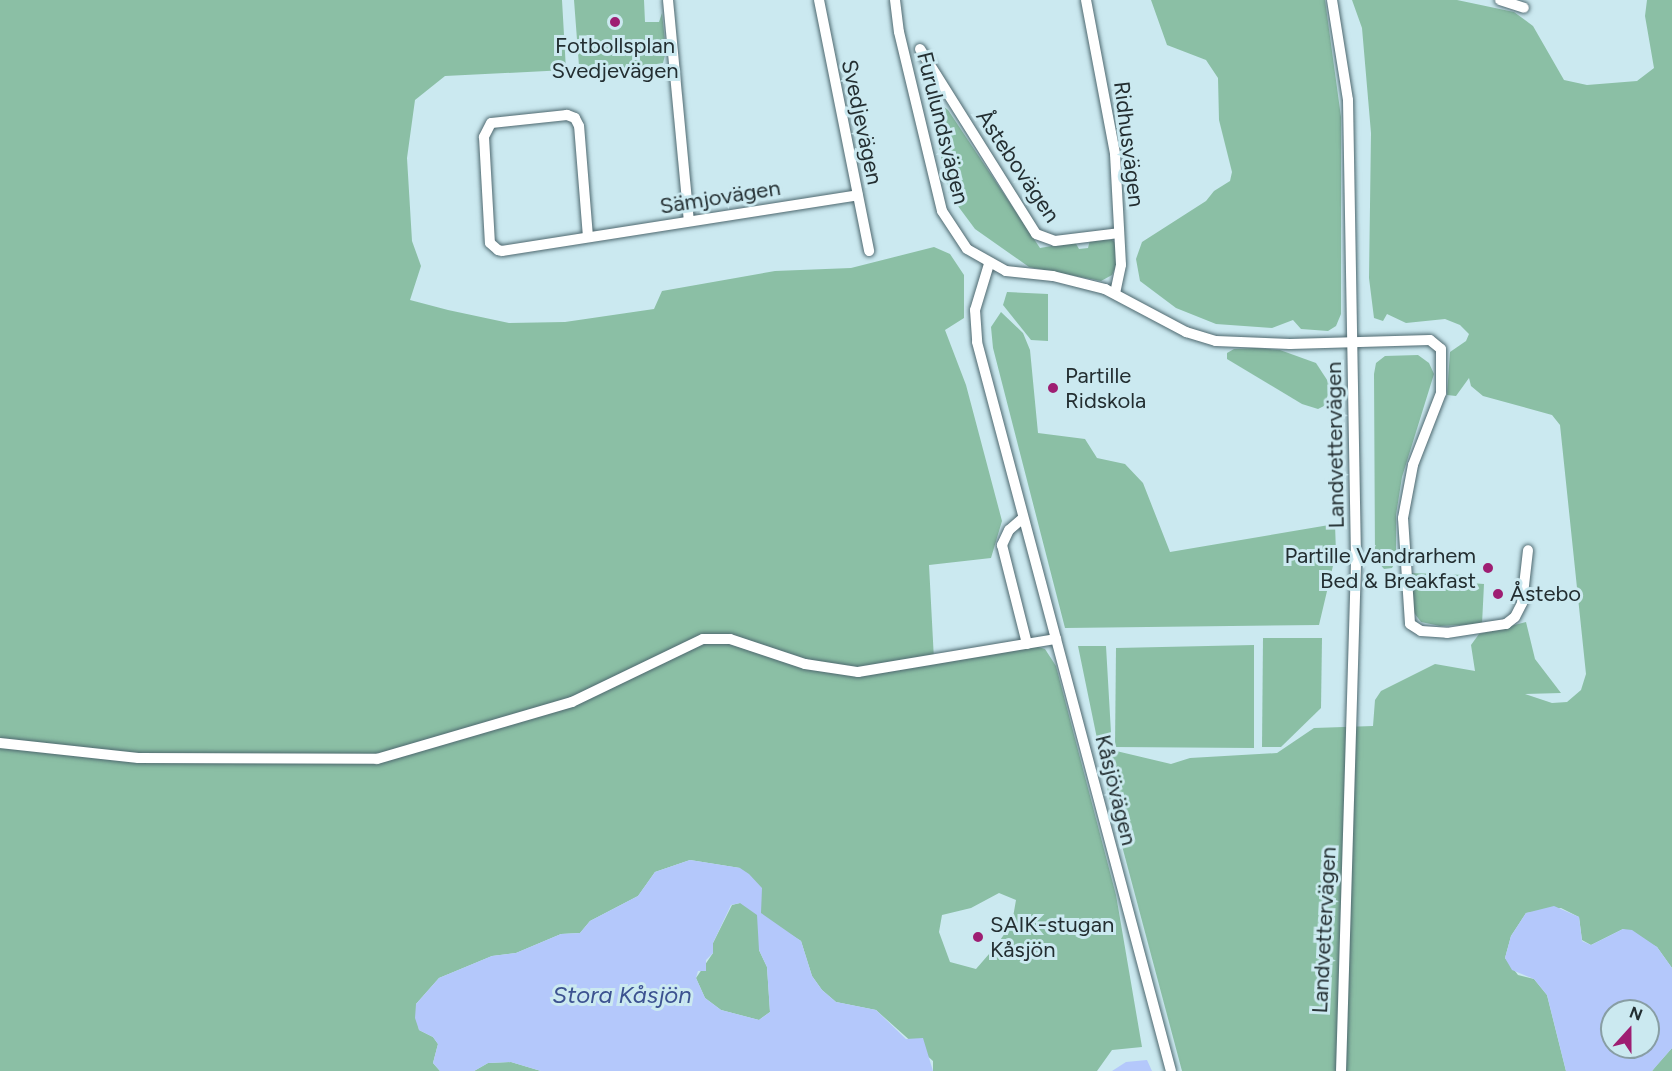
<!DOCTYPE html>
<html>
<head>
<meta charset="utf-8">
<style>
  body { margin:0 }
  #map { position:relative; width:1672px; height:1071px; overflow:hidden; background:#cbe9f0; font-family:Figtree,sans-serif }
  div>[style] { position:absolute }
  .green>* { inset:0; background:#8bbfa5 }
  .water>* { inset:0; background:#b4c8fb }
  .roads { filter:drop-shadow(0 0 2px #4e686f) drop-shadow(0 0 2px #4e686f) }
  .minor>* { height:10px; margin:-5px; padding:0 5px; transform-origin:5px; border-radius:5px; background:#fff }
  .dots>* { width:16px; height:16px; translate:-50% -50%; box-sizing:border-box; border:3px solid #cbe9f0; border-radius:50% }
  span { translate:-50% -50%; white-space:nowrap; text-align:center; line-height:1.15; -webkit-text-stroke:6px #cbe9f0; paint-order:stroke }
  .poi-label { font-size:22px; color:#232e31 }
  .left { translate:0 -50%; text-align:left }
  .right { translate:-100% -50%; text-align:right }
  .street-label { font-size:22px; color:#232e31 }
  .water-label { font-size:24px; color:#3c5290; font-style:italic }
  .north { position:absolute; left:1600px; top:999px; width:60px; height:60px; box-sizing:border-box; background:#cbe9f0; border:2px solid #889ea4; border-radius:50%; rotate:21deg; font-size:16px; font-weight:700; line-height:24px; text-align:center; color:#232e31 }
  .north::after { content:''; display:block; margin:auto; width:21px; height:27px; background:#9e1e72; clip-path:polygon(50% 0,100% 100%,50% 72%,0 100%) }
</style>
</head>
<body>
<div id="map">
  <div class="green">
    <div style="clip-path:polygon(evenodd,0 0,562px 0,566px 70px,445px 76px,415px 100px,407px 158px,412px 241px,421px 266px,410px 300px,448px 310px,509px 323px,565px 322px,654px 309px,662px 291px,775px 271px,851px 268px,934px 247px,950px 254px,964px 275px,964px 318px,945px 330px,966px 385px,1002px 521px,991px 558px,929px 565px,934px 660px,1035px 646px,1045px 649px,1056px 666px,1116px 895px,1142px 1047px,1112px 1050px,1097px 1071px,933px 1071px,933px 1061px,876px 1010px,836px 1002px,822px 990px,812px 976px,801px 941px,769px 921px,759px 950px,767px 967px,770px 1012px,759px 1020px,721px 1010px,705px 998px,696px 978px,713px 953px,713px 943px,732px 905px,740px 903px,740px 868px,690px 860px,655px 872px,638px 896px,590px 921px,580px 933px,561px 934px,516px 953px,492px 956px,439px 978px,416px 1004px,419px 1030px,433px 1037px,438px 1044px,433px 1063px,440px 1071px,0 1071px,0 0,999px 893px,1016px 900px,1012px 923px,996px 946px,976px 969px,950px 962px,939px 932px,942px 915px,971px 908px,999px 893px)"></div>
    <div style="clip-path:polygon(574px 0,644px 0,645px 22px,659px 22px,662px 13px,666px 51px,663px 63px,621px 70px,579px 66px)"></div>
    <div style="clip-path:polygon(1151px 0,1325px 0,1341px 117px,1341px 314px,1336px 326px,1328px 331px,1301px 329px,1293px 320px,1272px 328px,1216px 324px,1176px 308px,1140px 281px,1136px 259px,1142px 242px,1206px 201px,1214px 191px,1230px 181px,1232px 172px,1219px 120px,1218px 78px,1206px 60px,1167px 45px)"></div>
    <div style="clip-path:polygon(1352px 0,1457px 0,1514px 12px,1533px 26px,1564px 80px,1587px 85px,1637px 81px,1654px 68px,1645px 16px,1647px 0,1672px 0,1672px 968px,1657px 947px,1623px 929px,1591px 945px,1582px 940px,1579px 917px,1561px 908px,1526px 913px,1511px 936px,1505px 958px,1518px 975px,1534px 979px,1547px 995px,1566px 1071px,1182px 1071px,1109px 797px,1078px 646px,1106px 646px,1112px 750px,1171px 764px,1190px 758px,1277px 753px,1314px 728px,1373px 726px,1375px 700px,1381px 691px,1435px 664px,1475px 671px,1471px 645px,1479px 634px,1526px 622px,1535px 659px,1561px 693px,1525px 694px,1552px 703px,1567px 702px,1581px 690px,1586px 674px,1560px 425px,1552px 415px,1483px 396px,1471px 386px,1469px 378px,1456px 396px,1447px 395px,1450px 352px,1466px 341px,1469px 334px,1460px 325px,1445px 319px,1406px 323px,1387px 314px,1383px 321px,1374px 318px,1369px 278px,1371px 133px,1362px 28px)"></div>
    <div style="clip-path:polygon(932px 98px,948px 110px,1040px 248px,1075px 242px,1079px 249px,1088px 248px,1090px 240px,1112px 240px,1117px 244px,1117px 264px,1112px 275px,1101px 281px,1029px 267px,975px 229px,949px 194px,930px 105px)"></div>
    <div style="clip-path:polygon(1007px 292px,1048px 294px,1048px 341px,1031px 340px,1003px 305px)"></div>
    <div style="clip-path:polygon(1001px 312px,1023px 333px,1030px 350px,1038px 433px,1085px 439px,1097px 458px,1125px 464px,1143px 483px,1170px 552px,1335px 524px,1336px 553px,1319px 625px,1065px 628px,993px 348px,991px 327px)"></div>
    <div style="clip-path:polygon(1256px 348px,1280px 350px,1316px 363px,1331px 386px,1324px 406px,1318px 409px,1302px 404px,1227px 359px,1227px 353px,1234px 349px)"></div>
    <div style="clip-path:polygon(1418px 355px,1429px 363px,1434px 374px,1402px 477px,1396px 515px,1396px 561px,1392px 568px,1384px 569px,1375px 558px,1374px 374px,1376px 363px,1385px 356px)"></div>
    <div style="clip-path:polygon(1410px 573px,1465px 575px,1470px 583px,1484px 584px,1482px 624px,1440px 626px,1421px 622px,1412px 610px)"></div>
    <div style="clip-path:polygon(1263px 638px,1322px 638px,1321px 708px,1281px 747px,1262px 747px)"></div>
    <div style="clip-path:polygon(1254px 645px,1254px 748px,1115px 747px,1116px 648px)"></div>
    <div style="clip-path:polygon(1672px 1048px,1672px 1071px,1652px 1071px,1656px 1066px)"></div>
    <div style="clip-path:polygon(511px 1062px,541px 1071px,474px 1071px,488px 1063px)"></div>
  </div>
  <div class="water">
    <div style="clip-path:polygon(evenodd,690px 860px,740px 868px,749px 874px,762px 888px,761px 913px,801px 941px,812px 976px,822px 990px,836px 1002px,876px 1010px,906px 1039px,923px 1038px,933px 1071px,541px 1071px,511px 1062px,488px 1063px,474px 1071px,440px 1071px,433px 1063px,438px 1044px,433px 1037px,419px 1030px,415px 1018px,416px 1004px,439px 978px,492px 956px,516px 953px,561px 934px,580px 933px,590px 921px,638px 896px,655px 872px,690px 860px,740px 903px,757px 915px,759px 950px,767px 967px,770px 1012px,759px 1020px,721px 1010px,705px 998px,696px 978px,698px 971px,706px 971px,706px 960px,713px 953px,713px 943px,731px 905px,740px 903px)"></div>
    <div style="clip-path:polygon(evenodd,1554px 906px,1579px 917px,1582px 941px,1591px 945px,1623px 929px,1632px 930px,1657px 947px,1672px 968px,1672px 1048px,1652px 1071px,1566px 1071px,1547px 995px,1534px 979px,1512px 970px,1505px 958px,1511px 936px,1526px 913px,1554px 906px,1612px 1011px,1648px 1011px,1648px 1047px,1612px 1047px,1612px 1011px)"></div>
    <div style="clip-path:polygon(1147px 1060px,1152px 1071px,1112px 1071px,1126px 1062px)"></div>
  </div>
  <div class="roads">
    <div class="minor">
      <div style="left:668px;top:0;width:222px;rotate:84.6deg"></div>
      <div style="left:819px;top:0;width:256px;rotate:78.7deg"></div>
      <div style="left:895px;top:0;width:32px;rotate:83deg"></div>
      <div style="left:899px;top:32px;width:184px;rotate:76.5deg"></div>
      <div style="left:942px;top:211px;width:45px;rotate:56.7deg"></div>
      <div style="left:967px;top:249px;width:45px;rotate:29.4deg"></div>
      <div style="left:1006px;top:271px;width:47px;rotate:6.1deg"></div>
      <div style="left:1053px;top:276px;width:54px;rotate:14deg"></div>
      <div style="left:1105px;top:289px;width:92px;rotate:28deg"></div>
      <div style="left:1186px;top:332px;width:31px;rotate:17deg"></div>
      <div style="left:1216px;top:341px;width:74px;rotate:2.3deg"></div>
      <div style="left:1290px;top:344px;width:140px;rotate:-1.6deg"></div>
      <div style="left:1430px;top:340px;width:14px;rotate:39deg"></div>
      <div style="left:1441px;top:349px;width:44px;rotate:90deg"></div>
      <div style="left:1441px;top:393px;width:77px;rotate:111.3deg"></div>
      <div style="left:1413px;top:465px;width:54px;rotate:100.7deg"></div>
      <div style="left:1403px;top:518px;width:106px;rotate:86.2deg"></div>
      <div style="left:1410px;top:624px;width:13px;rotate:32deg"></div>
      <div style="left:1421px;top:631px;width:26px;rotate:4deg"></div>
      <div style="left:1447px;top:633px;width:60px;rotate:-8.7deg"></div>
      <div style="left:1506px;top:624px;width:11px;rotate:-38deg"></div>
      <div style="left:1515px;top:617px;width:16px;rotate:-63deg"></div>
      <div style="left:1522px;top:603px;width:53px;rotate:-83.5deg"></div>
      <div style="left:1086px;top:0;width:157px;rotate:79.3deg"></div>
      <div style="left:1115px;top:154px;width:111px;rotate:86.9deg"></div>
      <div style="left:1121px;top:265px;width:29px;rotate:102deg"></div>
      <div style="left:1332px;top:0;width:101px;rotate:80.9deg"></div>
      <div style="left:1348px;top:100px;width:463px;rotate:89deg"></div>
      <div style="left:1356px;top:563px;width:508px;rotate:91.69deg"></div>
      <div style="left:1500px;top:0;width:25px;rotate:18deg"></div>
      <div style="left:920px;top:49px;width:218px;rotate:57.9deg"></div>
      <div style="left:1036px;top:234px;width:20px;rotate:20deg"></div>
      <div style="left:1055px;top:241px;width:64px;rotate:-7.1deg"></div>
      <div style="left:588px;top:237px;width:111px;rotate:-94.6deg"></div>
      <div style="left:579px;top:126px;width:9px;rotate:-117deg"></div>
      <div style="left:575px;top:118px;width:9px;rotate:-159deg"></div>
      <div style="left:567px;top:115px;width:76px;rotate:174deg"></div>
      <div style="left:491px;top:123px;width:16px;rotate:117deg"></div>
      <div style="left:484px;top:137px;width:106px;rotate:86.8deg"></div>
      <div style="left:490px;top:243px;width:11px;rotate:41deg"></div>
      <div style="left:498px;top:250px;width:4px;rotate:14deg"></div>
      <div style="left:502px;top:251px;width:360px;rotate:-8.9deg"></div>
      <div style="left:989px;top:264px;width:48px;rotate:106.9deg"></div>
      <div style="left:975px;top:310px;width:32px;rotate:86deg"></div>
      <div style="left:977px;top:342px;width:754px;rotate:75.1deg"></div>
      <div style="left:1023px;top:518px;width:18px;rotate:139deg"></div>
      <div style="left:1009px;top:530px;width:17px;rotate:115deg"></div>
      <div style="left:1002px;top:545px;width:102px;rotate:75.8deg"></div>
      <div style="left:0;top:743px;width:139px;rotate:6.2deg"></div>
      <div style="left:138px;top:758px;width:239px;rotate:0.2deg"></div>
      <div style="left:377px;top:759px;width:203px;rotate:-16.3deg"></div>
      <div style="left:572px;top:702px;width:145px;rotate:-25.7deg"></div>
      <div style="left:703px;top:639px;width:27px"></div>
      <div style="left:730px;top:639px;width:79px;rotate:18.4deg"></div>
      <div style="left:805px;top:664px;width:54px;rotate:8.6deg"></div>
      <div style="left:858px;top:672px;width:201px;rotate:-9.5deg"></div>
    </div>
  </div>
  <div class="dots">
    <div style="left:615px;top:22px;background:#9e1e72"></div>
    <div style="left:1053px;top:388px;background:#9e1e72"></div>
    <div style="left:1488px;top:568px;background:#9e1e72"></div>
    <div style="left:1498px;top:594px;background:#9e1e72"></div>
    <div style="left:978px;top:937px;background:#9e1e72"></div>
  </div>
  <div class="poi-label">
    <span style="left:615px;top:58px">Fotbollsplan<br>Svedjevägen</span>
    <span class="left" style="left:1065px;top:388px">Partille<br>Ridskola</span>
    <span class="right" style="left:1476px;top:568px">Partille Vandrarhem<br>Bed &amp; Breakfast</span>
    <span class="left" style="left:1510px;top:594px">Åstebo</span>
    <span class="left" style="left:990px;top:937px">SAIK-stugan<br>Kåsjön</span>
  </div>
  <div class="street-label">
    <span style="left:862px;top:122px;rotate:78deg">Svedjevägen</span>
    <span style="left:943px;top:128px;rotate:76deg">Furulundsvägen</span>
    <span style="left:1129px;top:144px;rotate:83deg">Ridhusvägen</span>
    <span style="left:1018px;top:166px;rotate:56deg">Åstebovägen</span>
    <span style="left:720px;top:197px;rotate:-9deg">Sämjovägen</span>
    <span style="left:1335px;top:445px;rotate:-91deg">Landvettervägen</span>
    <span style="left:1116px;top:790px;rotate:76deg">Kåsjövägen</span>
    <span style="left:1324px;top:930px;rotate:-87deg">Landvettervägen</span>
  </div>
  <div class="water-label">
    <span style="left:622px;top:995px">Stora Kåsjön</span>
  </div>
  <div class="north">N</div>
</div>
</body>
</html>
